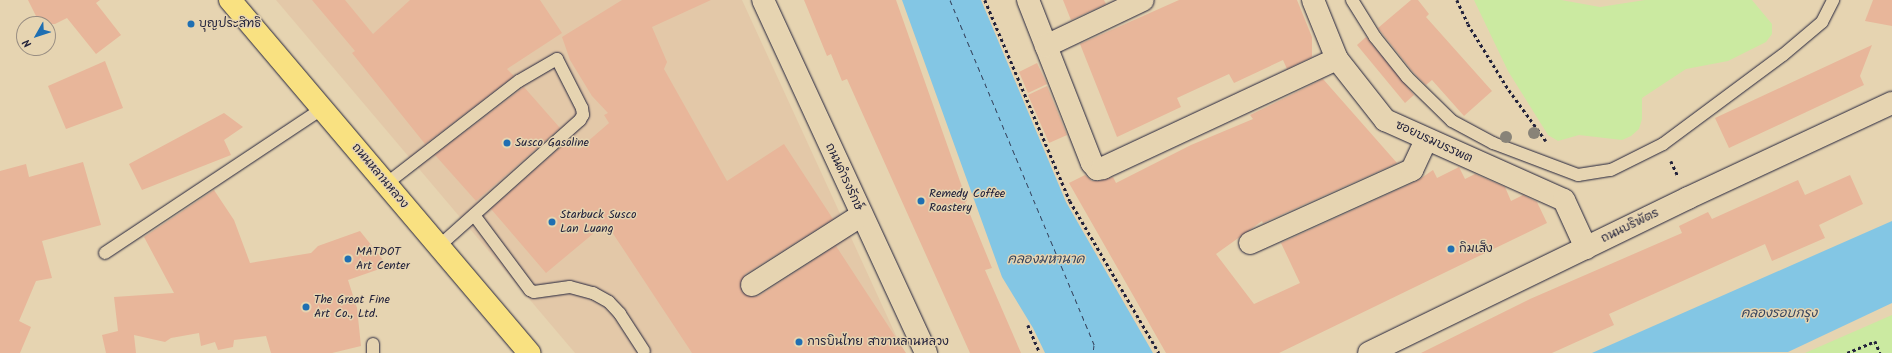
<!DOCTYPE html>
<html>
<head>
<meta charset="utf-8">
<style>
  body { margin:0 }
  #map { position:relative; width:1892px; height:353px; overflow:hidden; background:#e6d4b1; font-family:Kalam,"Playpen Sans Thai",sans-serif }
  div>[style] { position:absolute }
  .built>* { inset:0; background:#e3c8a8 }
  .green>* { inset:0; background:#cbeaa1 }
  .water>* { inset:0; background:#83c6e4 }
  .ferry>* { height:1px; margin-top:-0.5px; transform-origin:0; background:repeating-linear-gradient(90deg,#35435d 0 5px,transparent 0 9px) }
  .building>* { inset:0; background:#e8b69a }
  .path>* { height:2.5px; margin-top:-1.25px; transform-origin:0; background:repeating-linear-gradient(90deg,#22223b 0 3px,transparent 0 6px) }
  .roads { filter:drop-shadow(0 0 1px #22223b) drop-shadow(0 0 1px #22223b) }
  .lane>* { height:12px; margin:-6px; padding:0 6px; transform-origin:6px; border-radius:6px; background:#e6d4b1 }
  .street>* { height:22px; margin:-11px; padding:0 11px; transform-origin:11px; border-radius:11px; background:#e6d4b1 }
  .primary>* { height:22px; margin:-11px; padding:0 11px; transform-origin:11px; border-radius:11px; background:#f9e181 }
  .trees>* { width:12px; height:12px; margin:-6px; border-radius:50%; background:#888378 }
  .dots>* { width:11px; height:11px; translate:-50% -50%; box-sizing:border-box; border:2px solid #e6d4b1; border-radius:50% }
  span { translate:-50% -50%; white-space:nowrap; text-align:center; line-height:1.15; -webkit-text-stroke:3px #e6d4b1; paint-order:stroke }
  .poi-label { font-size:12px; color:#22223b }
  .left { translate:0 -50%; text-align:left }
  .street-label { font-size:12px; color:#22223b }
  .water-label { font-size:13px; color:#35435d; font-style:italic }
  .north { position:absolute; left:16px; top:16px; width:40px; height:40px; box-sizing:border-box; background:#e6d4b1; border:1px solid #988d82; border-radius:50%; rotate:231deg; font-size:11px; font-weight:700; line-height:16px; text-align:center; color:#22223b }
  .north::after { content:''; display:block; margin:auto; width:14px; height:18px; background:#1f6fb2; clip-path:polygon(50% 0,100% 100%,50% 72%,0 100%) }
</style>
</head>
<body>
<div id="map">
  <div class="built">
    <div style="clip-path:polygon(276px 0,742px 0,904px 353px,575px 353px)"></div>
  </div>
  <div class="green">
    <div style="clip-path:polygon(1474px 0,1561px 0,1600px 7px,1645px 0,1752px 0,1772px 24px,1772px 34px,1766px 42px,1728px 61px,1686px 69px,1642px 98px,1642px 119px,1639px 129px,1631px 136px,1622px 140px,1579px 135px,1558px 141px,1548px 135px,1508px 71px)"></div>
    <div style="clip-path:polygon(1892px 315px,1892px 353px,1805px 353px)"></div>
  </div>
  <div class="water">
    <div style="clip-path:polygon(902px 0,981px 0,1066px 202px,1153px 353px,1045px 353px,1033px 328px,1002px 277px)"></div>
    <div style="clip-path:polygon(1892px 221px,1892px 303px,1788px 352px,1592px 353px)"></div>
  </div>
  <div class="ferry">
    <div style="left:950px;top:0;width:374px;rotate:67.3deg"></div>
    <div style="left:1094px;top:345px;width:8px;rotate:97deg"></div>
  </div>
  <div class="building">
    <div style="clip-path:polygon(28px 0,100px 0,96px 3px,121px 35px,96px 54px,67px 18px,55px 24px,40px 24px)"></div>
    <div style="clip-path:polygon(312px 0,345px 0,373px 34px,410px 0,540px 0,562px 33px,507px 69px,514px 76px,425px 144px,352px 53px,355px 51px)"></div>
    <div style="clip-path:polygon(622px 0,711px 0,652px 27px,667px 62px,664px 69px,727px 181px,784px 144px,833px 219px,745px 274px,740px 285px,742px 292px,752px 297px,759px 296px,836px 246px,906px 353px,692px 353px,606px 223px,546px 273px,491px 209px,570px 139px,579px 149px,609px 123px,604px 115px,608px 113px,592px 96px,570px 60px,562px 37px)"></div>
    <div style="clip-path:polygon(804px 0,896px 0,967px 201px,965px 202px,992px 268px,985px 270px,1021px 353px,970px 353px,847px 79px,842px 81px,831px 54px,827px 56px)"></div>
    <div style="clip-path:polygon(1063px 0,1104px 0,1106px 4px,1071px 20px)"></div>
    <div style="clip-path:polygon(1179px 0,1297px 0,1312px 37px,1312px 57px,1287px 69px,1283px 60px,1234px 83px,1229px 74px,1177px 98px,1181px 107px,1117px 137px,1080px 44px)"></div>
    <div style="clip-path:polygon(1411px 0,1418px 0,1429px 14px,1426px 17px,1492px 91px,1464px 116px,1432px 80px,1426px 85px,1413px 72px,1378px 28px)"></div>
    <div style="clip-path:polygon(1873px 0,1892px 0,1892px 26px,1865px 21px)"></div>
    <div style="clip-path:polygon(1366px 37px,1414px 95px,1405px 103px,1357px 45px)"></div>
    <div style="clip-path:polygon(1872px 45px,1860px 76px,1864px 85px,1729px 148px,1715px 118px)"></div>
    <div style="clip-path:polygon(105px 61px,123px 108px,66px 129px,48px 86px)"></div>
    <div style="clip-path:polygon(1037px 63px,1047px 84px,1028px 93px,1019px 72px)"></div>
    <div style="clip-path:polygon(1323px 79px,1397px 163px,1263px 223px,1262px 221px,1216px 254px,1254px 304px,1300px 283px,1281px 243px,1417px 181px,1433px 170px,1437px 178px,1459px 167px,1465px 179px,1475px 174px,1505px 187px,1511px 201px,1523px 195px,1537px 202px,1547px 223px,1279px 353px,1166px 353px,1069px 183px,1085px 175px,1092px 181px,1099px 181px,1113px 177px,1116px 183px,1191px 145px,1253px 119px,1250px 115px)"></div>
    <div style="clip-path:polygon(1047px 86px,1067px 135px,1049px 143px,1028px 95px)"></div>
    <div style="clip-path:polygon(524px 87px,560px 128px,476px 201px,435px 155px)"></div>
    <div style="clip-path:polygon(224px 113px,243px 127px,224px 140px,231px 155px,142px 190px,129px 164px)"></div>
    <div style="clip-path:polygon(83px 162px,101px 225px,42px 241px,52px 278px,36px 281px,19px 321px,31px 327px,20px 353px,0 353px,0 171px,26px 164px,29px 177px)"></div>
    <div style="clip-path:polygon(1850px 175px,1863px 204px,1819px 225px,1825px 238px,1772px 261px,1765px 244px,1609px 314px,1614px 325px,1552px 353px,1421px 353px,1530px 299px,1682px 233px,1679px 226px,1708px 212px,1712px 219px,1798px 180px,1805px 195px)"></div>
    <div style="clip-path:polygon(214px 190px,234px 220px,250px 263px,311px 253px,318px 246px,360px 231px,388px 266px,348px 280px,357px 308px,361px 346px,332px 353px,271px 353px,266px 336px,234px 340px,233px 347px,218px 350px,215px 342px,201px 346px,199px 333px,171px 338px,165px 342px,134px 335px,136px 353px,106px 353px,102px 335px,118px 331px,114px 297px,174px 293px,144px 237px)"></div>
  </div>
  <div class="path">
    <div style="left:985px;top:0;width:218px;rotate:67.1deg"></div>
    <div style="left:1070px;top:201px;width:176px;rotate:59.6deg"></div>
    <div style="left:1457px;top:0;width:26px;rotate:65deg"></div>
    <div style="left:1468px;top:24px;width:78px;rotate:58.2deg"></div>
    <div style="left:1509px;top:90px;width:63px;rotate:54deg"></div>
    <div style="left:1671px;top:161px;width:17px;rotate:65deg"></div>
    <div style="left:1028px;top:325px;width:30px;rotate:67deg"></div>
    <div style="left:1847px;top:353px;width:30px;rotate:-23deg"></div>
    <div style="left:1875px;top:341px;width:13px;rotate:67deg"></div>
  </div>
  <div class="roads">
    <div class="lane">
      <div style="left:1352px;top:0;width:44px;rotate:58.1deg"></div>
      <div style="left:1375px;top:37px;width:51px;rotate:51.3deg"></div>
      <div style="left:1407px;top:77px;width:63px;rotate:44.4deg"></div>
      <div style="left:1452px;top:121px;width:47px;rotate:28.2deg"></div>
      <div style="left:1493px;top:143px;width:91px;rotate:20.6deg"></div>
      <div style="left:1578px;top:175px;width:33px;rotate:-9deg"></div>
      <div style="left:1611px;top:170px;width:58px;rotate:-26.6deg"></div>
      <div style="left:1663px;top:144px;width:149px;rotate:-36.6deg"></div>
      <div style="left:1783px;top:55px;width:51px;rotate:-40.2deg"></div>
      <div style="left:1822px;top:22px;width:25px;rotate:-63deg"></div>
      <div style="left:386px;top:184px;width:168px;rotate:-37.8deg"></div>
      <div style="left:519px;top:81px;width:44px;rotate:-30.1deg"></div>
      <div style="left:557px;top:59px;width:55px;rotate:63deg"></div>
      <div style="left:582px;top:108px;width:7px;rotate:82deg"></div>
      <div style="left:583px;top:115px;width:6px;rotate:121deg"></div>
      <div style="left:580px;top:120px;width:189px;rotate:138.2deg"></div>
      <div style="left:474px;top:215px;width:94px;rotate:53.3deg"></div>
      <div style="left:530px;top:290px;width:4px;rotate:27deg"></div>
      <div style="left:534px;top:292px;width:36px;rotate:-8deg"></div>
      <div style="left:570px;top:287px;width:24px;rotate:15deg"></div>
      <div style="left:593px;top:293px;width:18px;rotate:29deg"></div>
      <div style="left:609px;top:302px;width:16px;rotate:47deg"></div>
      <div style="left:620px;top:314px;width:44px;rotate:57deg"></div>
      <div style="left:105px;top:253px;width:260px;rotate:-33.6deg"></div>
      <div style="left:373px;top:353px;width:9px;rotate:-90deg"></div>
    </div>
    <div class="street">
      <div style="left:763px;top:0;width:389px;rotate:65.2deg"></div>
      <div style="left:1028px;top:0;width:175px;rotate:68.6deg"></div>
      <div style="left:1092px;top:163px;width:8px;rotate:50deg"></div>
      <div style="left:1097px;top:169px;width:6px;rotate:-9deg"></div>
      <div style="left:1103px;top:168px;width:258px;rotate:-25deg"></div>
      <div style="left:1313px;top:0;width:64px;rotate:67.9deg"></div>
      <div style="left:1337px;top:59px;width:78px;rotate:51.8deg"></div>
      <div style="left:1385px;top:120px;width:196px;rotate:24.1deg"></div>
      <div style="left:1564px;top:200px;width:53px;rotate:65.4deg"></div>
      <div style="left:1046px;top:46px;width:107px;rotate:-25.4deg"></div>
      <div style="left:1250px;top:243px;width:178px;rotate:-24.3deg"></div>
      <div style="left:1412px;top:170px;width:33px;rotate:-65deg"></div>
      <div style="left:752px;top:285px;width:130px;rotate:-32.5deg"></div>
      <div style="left:1369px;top:353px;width:355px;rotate:-25.9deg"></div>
      <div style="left:1688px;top:198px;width:225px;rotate:-25deg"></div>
    </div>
    <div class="primary">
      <div style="left:230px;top:0;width:463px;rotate:49.7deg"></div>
    </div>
  </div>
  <div class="trees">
    <div style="left:1534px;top:133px"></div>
    <div style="left:1506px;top:137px"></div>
  </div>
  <div class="dots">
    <div style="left:191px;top:24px;background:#1f6fb2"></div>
    <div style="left:507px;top:143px;background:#1f6fb2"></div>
    <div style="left:921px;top:201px;background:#1f6fb2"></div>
    <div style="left:552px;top:222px;background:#1f6fb2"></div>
    <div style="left:1451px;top:249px;background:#1f6fb2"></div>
    <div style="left:348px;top:259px;background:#1f6fb2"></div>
    <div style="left:306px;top:307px;background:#1f6fb2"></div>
    <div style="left:799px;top:342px;background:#1f6fb2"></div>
  </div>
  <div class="poi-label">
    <span class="left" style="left:199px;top:24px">บุญประสิทธิ</span>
    <span class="left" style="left:515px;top:143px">Susco Gasoline</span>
    <span class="left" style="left:929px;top:201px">Remedy Coffee<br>Roastery</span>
    <span class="left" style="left:560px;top:222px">Starbuck Susco<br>Lan Luang</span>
    <span class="left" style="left:1459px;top:249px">กิมเส็ง</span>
    <span class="left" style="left:356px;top:259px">MATDOT<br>Art Center</span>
    <span class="left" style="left:314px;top:307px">The Great Fine<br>Art Co., Ltd.</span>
    <span class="left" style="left:807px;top:342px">การบินไทย สาขาหลานหลวง</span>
  </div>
  <div class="street-label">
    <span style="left:1434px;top:142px;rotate:25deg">ซอยบรมบรรพต</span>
    <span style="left:380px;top:176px;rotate:50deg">ถนนหลานหลวง</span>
    <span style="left:844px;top:177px;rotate:65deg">ถนนดำรงรักษ์</span>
    <span style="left:1630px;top:226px;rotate:-26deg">ถนนบริพัตร</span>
  </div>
  <div class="water-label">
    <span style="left:1046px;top:260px">คลองมหานาค</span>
    <span style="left:1779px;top:314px">คลองรอบกรุง</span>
  </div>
  <div class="north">N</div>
</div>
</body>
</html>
